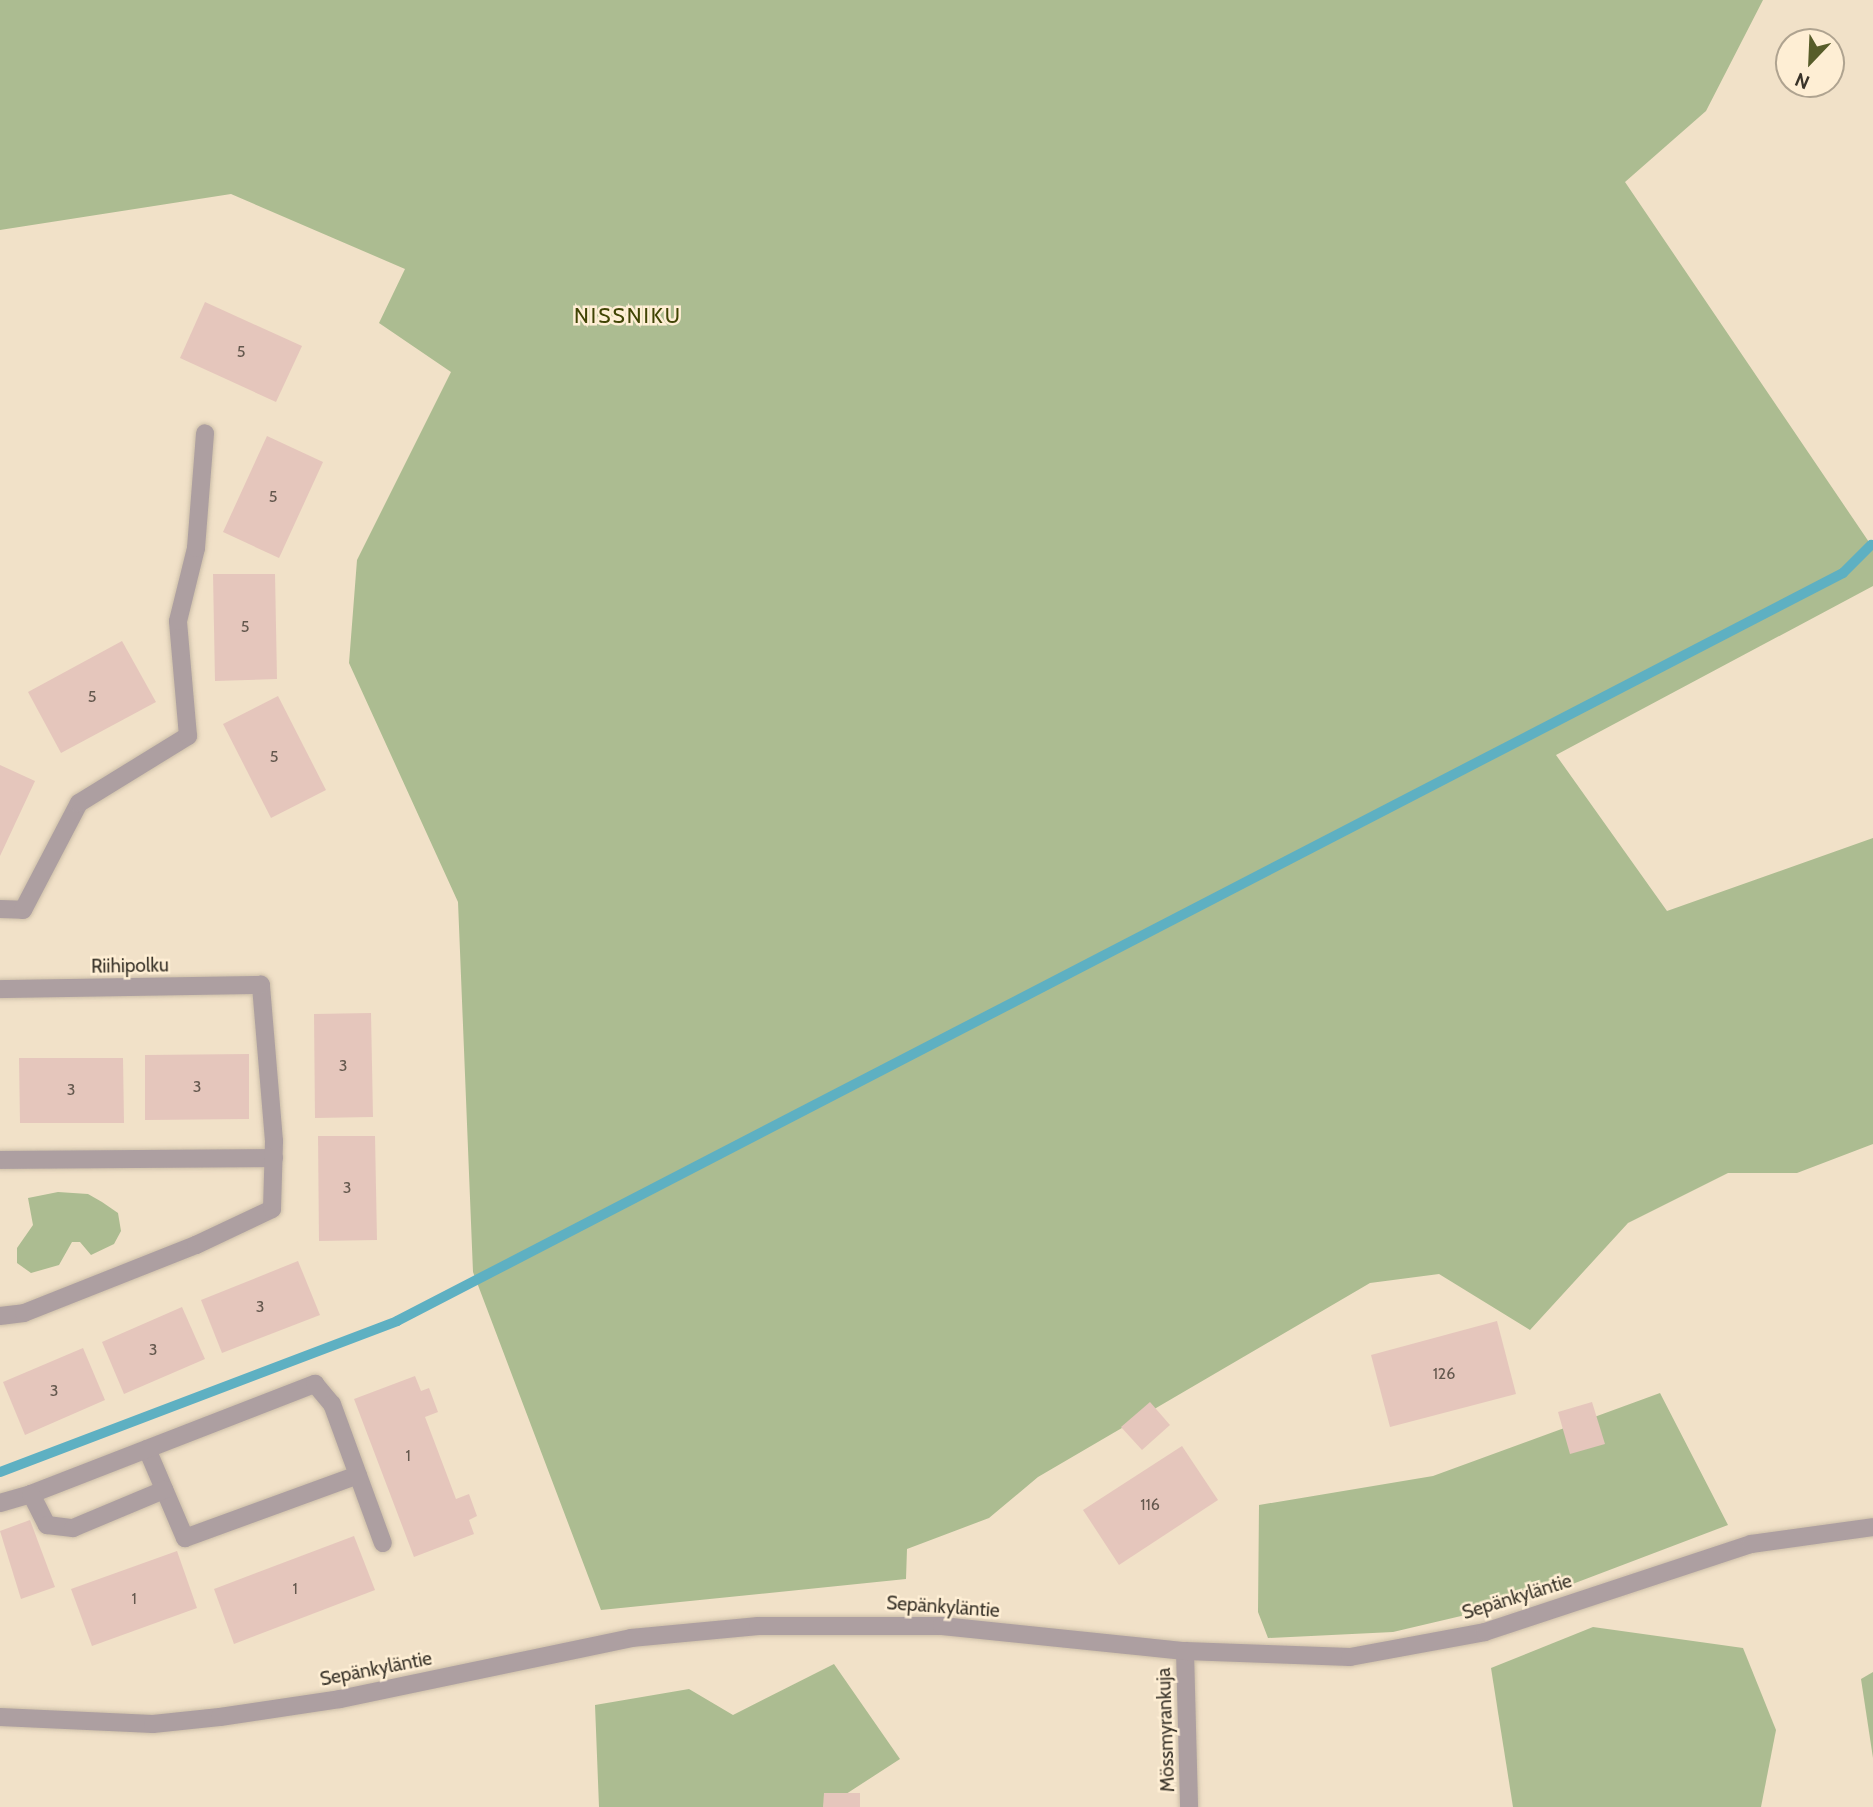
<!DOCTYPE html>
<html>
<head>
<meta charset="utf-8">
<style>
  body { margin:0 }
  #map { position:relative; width:1873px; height:1807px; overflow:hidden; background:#f1e1c8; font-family:Cabin,sans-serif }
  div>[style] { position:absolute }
  .green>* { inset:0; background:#acbc91 }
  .stream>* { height:10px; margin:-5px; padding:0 5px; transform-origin:5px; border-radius:5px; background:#5eb0c2 }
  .building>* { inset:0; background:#e5c6bc }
  .roads { filter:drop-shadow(0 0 2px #ccbea8) drop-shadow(0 0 2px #ccbea8) }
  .service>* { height:18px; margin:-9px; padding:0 9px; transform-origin:9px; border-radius:9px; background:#ad9fa1 }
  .minor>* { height:18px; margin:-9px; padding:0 9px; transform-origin:9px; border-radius:9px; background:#ad9fa1 }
  .tertiary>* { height:18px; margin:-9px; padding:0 9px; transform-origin:9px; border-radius:9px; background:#ad9fa1 }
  span { translate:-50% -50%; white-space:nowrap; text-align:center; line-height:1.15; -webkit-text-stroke:5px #feeed4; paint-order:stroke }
  .number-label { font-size:16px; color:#64584e }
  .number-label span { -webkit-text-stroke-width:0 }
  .street-label { font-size:19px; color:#393329 }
  .neighbourhood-label { font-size:21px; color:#404404; letter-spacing:2px }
  .north { position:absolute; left:1775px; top:28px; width:70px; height:70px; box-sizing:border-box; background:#feeed4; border:2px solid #afa390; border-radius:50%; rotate:203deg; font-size:19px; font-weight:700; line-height:28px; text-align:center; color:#393329 }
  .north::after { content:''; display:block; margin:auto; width:24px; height:32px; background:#575c29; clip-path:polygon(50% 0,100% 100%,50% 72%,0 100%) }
</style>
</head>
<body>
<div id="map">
  <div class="green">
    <div style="clip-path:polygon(0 0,1763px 0,1706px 111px,1625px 182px,1873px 548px,1873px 586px,1556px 755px,1667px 911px,1873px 838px,1873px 1144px,1797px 1173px,1728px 1173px,1628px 1223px,1530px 1330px,1439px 1274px,1370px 1283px,1038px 1477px,989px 1518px,907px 1549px,906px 1579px,601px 1610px,473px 1272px,458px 902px,349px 663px,357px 560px,451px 372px,379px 323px,405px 269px,231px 194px,0 230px)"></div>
    <div style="clip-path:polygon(58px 1192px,88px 1194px,102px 1202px,118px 1213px,121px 1231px,114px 1244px,91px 1255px,80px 1242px,72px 1242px,59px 1265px,31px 1273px,17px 1263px,17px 1248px,33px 1225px,28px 1198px)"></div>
    <div style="clip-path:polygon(1660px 1393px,1728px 1525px,1533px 1599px,1393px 1632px,1268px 1638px,1258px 1612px,1259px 1505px,1433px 1476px)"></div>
    <div style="clip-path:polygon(1593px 1627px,1743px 1648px,1776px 1730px,1761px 1807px,1513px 1807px,1491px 1668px)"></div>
    <div style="clip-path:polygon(834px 1664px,900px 1759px,826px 1807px,599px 1807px,595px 1705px,689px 1689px,733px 1715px)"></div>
    <div style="clip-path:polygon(1873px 1672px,1873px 1758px,1861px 1679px)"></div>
  </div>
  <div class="stream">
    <div style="left:0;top:1472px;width:425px;rotate:-20.8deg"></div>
    <div style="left:397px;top:1321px;width:1628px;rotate:-27.35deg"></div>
    <div style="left:1843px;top:573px;width:40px;rotate:-45deg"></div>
  </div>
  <div class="building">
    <div style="clip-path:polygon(205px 302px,302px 346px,276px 402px,180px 358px)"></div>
    <div style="clip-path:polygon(267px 436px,323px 462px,279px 558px,223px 532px)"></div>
    <div style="clip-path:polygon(213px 574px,275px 574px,277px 679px,215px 681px)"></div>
    <div style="clip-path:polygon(122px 641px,156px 702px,61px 753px,28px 692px)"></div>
    <div style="clip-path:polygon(278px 696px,326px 790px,271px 818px,223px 724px)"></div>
    <div style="clip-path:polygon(0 765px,35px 781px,0 856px)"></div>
    <div style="clip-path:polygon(371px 1013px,373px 1117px,315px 1118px,314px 1014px)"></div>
    <div style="clip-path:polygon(249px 1054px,249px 1119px,145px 1120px,145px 1055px)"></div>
    <div style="clip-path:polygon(19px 1058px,123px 1058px,124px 1123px,20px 1123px)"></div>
    <div style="clip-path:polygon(318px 1136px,375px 1136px,377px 1240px,319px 1241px)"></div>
    <div style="clip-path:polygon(298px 1261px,320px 1315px,222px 1353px,201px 1300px)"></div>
    <div style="clip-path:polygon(182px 1307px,205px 1359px,124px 1394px,102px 1342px)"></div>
    <div style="clip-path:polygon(1497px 1321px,1516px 1394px,1390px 1427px,1371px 1355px)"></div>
    <div style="clip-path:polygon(83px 1348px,105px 1400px,25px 1435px,3px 1382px)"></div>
    <div style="clip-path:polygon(415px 1376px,421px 1391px,429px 1388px,438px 1412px,425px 1417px,456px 1499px,469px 1494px,477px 1516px,469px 1520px,474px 1534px,414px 1557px,354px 1399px)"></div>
    <div style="clip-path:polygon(1150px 1402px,1170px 1425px,1142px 1450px,1121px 1427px)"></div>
    <div style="clip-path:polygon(1592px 1402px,1605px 1444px,1570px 1454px,1558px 1412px)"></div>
    <div style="clip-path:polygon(1182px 1446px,1218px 1500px,1119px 1565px,1083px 1510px)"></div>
    <div style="clip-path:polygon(30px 1520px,55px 1587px,21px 1599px,0 1531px)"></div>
    <div style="clip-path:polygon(354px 1536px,375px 1590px,234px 1644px,214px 1589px)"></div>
    <div style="clip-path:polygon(177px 1551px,197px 1608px,92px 1646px,71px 1589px)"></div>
    <div style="clip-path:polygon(824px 1793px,860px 1793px,860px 1807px,823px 1807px)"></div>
  </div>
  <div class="roads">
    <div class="service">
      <div style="left:0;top:909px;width:23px;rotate:2deg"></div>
      <div style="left:23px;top:910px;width:121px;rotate:-62.4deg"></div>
      <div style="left:79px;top:803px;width:128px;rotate:-31.6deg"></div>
      <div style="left:188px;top:736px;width:115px;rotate:-95deg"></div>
      <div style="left:178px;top:621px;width:75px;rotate:-76.1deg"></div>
      <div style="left:196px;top:548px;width:115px;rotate:-85.5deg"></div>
      <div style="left:0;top:1160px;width:274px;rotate:-0.4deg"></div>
      <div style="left:0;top:1316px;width:24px;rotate:-7deg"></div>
      <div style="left:24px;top:1313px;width:185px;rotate:-21.6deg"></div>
      <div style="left:196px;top:1245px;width:84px;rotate:-25.3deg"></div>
      <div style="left:272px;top:1209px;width:68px;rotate:-88.3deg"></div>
      <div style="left:274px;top:1141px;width:157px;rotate:-94.8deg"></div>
      <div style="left:147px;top:1449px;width:97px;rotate:66.9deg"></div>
      <div style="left:185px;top:1538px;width:184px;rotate:-20deg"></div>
      <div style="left:31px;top:1494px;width:305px;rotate:-21.2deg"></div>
      <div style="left:315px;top:1384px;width:26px;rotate:50deg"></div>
      <div style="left:332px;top:1404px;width:148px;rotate:69.9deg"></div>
      <div style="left:0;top:1503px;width:32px;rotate:-16deg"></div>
      <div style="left:31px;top:1494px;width:35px;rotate:63deg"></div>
      <div style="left:47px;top:1525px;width:26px;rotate:7deg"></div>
      <div style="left:73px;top:1528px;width:99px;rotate:-22.7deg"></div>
    </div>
    <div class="minor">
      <div style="left:0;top:989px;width:261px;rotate:-0.9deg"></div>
      <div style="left:1185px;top:1651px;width:156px;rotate:88.5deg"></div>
    </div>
    <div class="tertiary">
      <div style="left:0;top:1717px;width:153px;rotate:2.6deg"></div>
      <div style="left:153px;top:1724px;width:67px;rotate:-6deg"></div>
      <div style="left:220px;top:1717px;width:121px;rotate:-8.5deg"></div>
      <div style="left:340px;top:1699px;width:297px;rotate:-11.8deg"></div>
      <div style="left:631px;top:1638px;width:128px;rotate:-5.4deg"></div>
      <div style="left:758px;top:1626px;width:184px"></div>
      <div style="left:942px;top:1626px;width:244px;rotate:5.9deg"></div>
      <div style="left:1185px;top:1651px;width:165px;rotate:2.1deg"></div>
      <div style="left:1350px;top:1657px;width:137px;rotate:-10.5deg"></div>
      <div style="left:1485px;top:1632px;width:280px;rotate:-18.3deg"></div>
      <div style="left:1751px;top:1544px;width:123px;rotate:-7.9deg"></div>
    </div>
  </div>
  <div class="number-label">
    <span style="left:241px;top:352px">5</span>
    <span style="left:273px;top:497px">5</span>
    <span style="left:245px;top:627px">5</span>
    <span style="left:92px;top:697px">5</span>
    <span style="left:274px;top:757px">5</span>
    <span style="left:343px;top:1066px">3</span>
    <span style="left:197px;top:1087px">3</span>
    <span style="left:71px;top:1090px">3</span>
    <span style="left:347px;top:1188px">3</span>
    <span style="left:260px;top:1307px">3</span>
    <span style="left:153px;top:1350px">3</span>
    <span style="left:1444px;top:1374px">126</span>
    <span style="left:54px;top:1391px">3</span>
    <span style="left:408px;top:1456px">1</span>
    <span style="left:1150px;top:1505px">116</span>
    <span style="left:295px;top:1589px">1</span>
    <span style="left:134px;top:1599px">1</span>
  </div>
  <div class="street-label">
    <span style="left:130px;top:966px;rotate:-1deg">Riihipolku</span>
    <span style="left:1517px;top:1597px;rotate:-17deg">Sepänkyläntie</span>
    <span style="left:943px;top:1607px;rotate:4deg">Sepänkyläntie</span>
    <span style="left:376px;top:1669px;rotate:-11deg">Sepänkyläntie</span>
    <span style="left:1166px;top:1730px;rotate:-92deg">Mössmyrankuja</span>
  </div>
  <div class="neighbourhood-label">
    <span style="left:628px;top:316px">NISSNIKU</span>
  </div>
  <div class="north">N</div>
</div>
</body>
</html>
